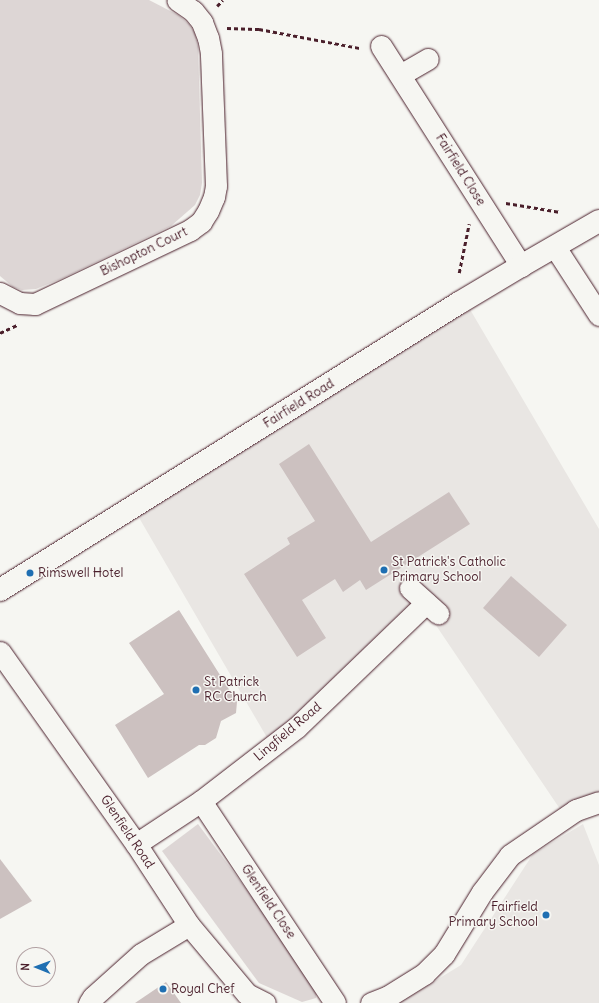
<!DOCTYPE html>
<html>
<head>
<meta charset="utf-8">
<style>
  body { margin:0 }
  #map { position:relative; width:599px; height:1003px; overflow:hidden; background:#f6f6f2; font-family:Delius,sans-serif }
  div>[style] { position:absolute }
  .built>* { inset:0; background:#e9e6e3 }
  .green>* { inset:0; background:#ddd6d5 }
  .building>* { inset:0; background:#ccc1c0 }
  .path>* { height:2.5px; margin-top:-1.25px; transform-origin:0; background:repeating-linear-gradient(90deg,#4a1f2b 0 4px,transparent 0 7px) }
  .roads { filter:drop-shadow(0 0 1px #4a1f2b) drop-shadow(0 0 1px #4a1f2b) }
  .minor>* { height:21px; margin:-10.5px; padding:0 10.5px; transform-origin:10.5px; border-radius:10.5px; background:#f6f6f2 }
  .tertiary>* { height:22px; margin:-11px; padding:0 11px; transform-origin:11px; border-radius:11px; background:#f6f6f2 }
  .dots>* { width:11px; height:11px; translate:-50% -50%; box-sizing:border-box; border:2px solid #f6f6f2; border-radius:50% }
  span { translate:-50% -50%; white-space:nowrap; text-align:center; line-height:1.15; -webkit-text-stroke:3px #f6f6f2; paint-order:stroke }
  .street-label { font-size:13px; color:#4a1f2b }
  .poi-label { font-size:13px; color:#4a1f2b }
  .left { translate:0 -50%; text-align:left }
  .right { translate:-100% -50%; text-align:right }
  .north { position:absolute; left:16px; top:947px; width:40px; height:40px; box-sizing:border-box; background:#f6f6f2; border:1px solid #b1a0a2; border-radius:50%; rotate:271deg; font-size:11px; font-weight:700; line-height:16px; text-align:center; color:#4a1f2b }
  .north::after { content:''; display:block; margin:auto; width:14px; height:18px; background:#1f6fb2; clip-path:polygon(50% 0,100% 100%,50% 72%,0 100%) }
</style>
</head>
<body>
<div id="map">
  <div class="built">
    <div style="clip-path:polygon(468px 306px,599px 529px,599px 791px,560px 809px,427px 612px,269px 741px,138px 516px)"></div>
    <div style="clip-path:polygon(583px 824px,599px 865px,599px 1003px,399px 1003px,461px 965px,533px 854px)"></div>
  </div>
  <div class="green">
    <div style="clip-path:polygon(0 0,149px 0,178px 15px,189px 24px,195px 33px,198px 46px,202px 183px,200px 195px,195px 205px,171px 226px,63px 278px,36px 289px,22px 290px,13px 287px,0 276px)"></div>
    <div style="clip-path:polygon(198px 824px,318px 986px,316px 998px,302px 1002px,259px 983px,162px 851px)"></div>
  </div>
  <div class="building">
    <div style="clip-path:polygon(309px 444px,371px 542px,449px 492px,470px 524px,366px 590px,360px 580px,343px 592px,335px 579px,302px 600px,326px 638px,297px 657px,244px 574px,290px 544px,287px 538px,315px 521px,279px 464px)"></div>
    <div style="clip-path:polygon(511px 576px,567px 625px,539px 657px,483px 608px)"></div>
    <div style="clip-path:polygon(179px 610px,237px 702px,236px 713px,221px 721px,216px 738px,205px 745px,199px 745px,148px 778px,115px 725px,164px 694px,129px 643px)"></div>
    <div style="clip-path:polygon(0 859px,32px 901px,0 919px)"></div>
    <div style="clip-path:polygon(166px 982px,181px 1003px,135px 1003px)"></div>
  </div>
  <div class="path">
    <div style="left:217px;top:6px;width:8px;rotate:-45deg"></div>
    <div style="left:227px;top:28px;width:32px;rotate:2deg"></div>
    <div style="left:259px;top:29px;width:103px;rotate:10.7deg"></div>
    <div style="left:506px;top:203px;width:55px;rotate:9.5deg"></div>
    <div style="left:459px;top:273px;width:50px;rotate:-78.5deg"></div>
    <div style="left:0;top:333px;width:19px;rotate:-25deg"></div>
  </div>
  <div class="roads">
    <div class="minor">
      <div style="left:381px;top:46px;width:261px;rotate:57.5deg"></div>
      <div style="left:400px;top:75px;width:32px;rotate:-30deg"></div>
      <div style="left:555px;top:247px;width:81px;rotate:57.1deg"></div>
      <div style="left:0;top:293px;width:22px;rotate:27deg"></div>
      <div style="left:20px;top:303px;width:15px;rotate:4deg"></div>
      <div style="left:35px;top:304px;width:172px;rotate:-25.5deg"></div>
      <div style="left:190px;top:230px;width:14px;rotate:-36deg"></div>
      <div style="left:201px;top:222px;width:13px;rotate:-58deg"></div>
      <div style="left:208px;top:211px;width:15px;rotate:-67deg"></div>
      <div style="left:214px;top:197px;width:11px;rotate:-80deg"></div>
      <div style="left:216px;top:186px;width:133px;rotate:-92.2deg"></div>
      <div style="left:211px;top:53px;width:15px;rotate:-101deg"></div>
      <div style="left:208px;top:38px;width:17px;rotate:-111deg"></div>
      <div style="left:202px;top:22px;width:14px;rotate:-129deg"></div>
      <div style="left:193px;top:11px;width:19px;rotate:-145deg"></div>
      <div style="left:410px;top:588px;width:38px;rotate:42deg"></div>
      <div style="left:0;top:652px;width:235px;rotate:54.7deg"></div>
      <div style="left:136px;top:844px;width:97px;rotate:56.8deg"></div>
      <div style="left:189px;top:925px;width:90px;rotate:50deg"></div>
      <div style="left:247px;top:994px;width:20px;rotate:27deg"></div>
      <div style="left:201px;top:801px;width:242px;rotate:56.4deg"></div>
      <div style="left:136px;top:844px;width:78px;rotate:-33.5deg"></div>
      <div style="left:201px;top:801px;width:121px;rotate:-37.6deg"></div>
      <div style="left:297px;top:727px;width:179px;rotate:-43.9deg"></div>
      <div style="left:89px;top:1003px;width:7px;rotate:-56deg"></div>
      <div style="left:93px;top:997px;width:64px;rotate:-41.9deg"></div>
      <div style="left:141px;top:954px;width:56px;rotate:-31.1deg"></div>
      <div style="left:371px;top:1003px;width:17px;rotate:-21deg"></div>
      <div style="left:387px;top:997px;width:44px;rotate:-31.9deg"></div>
      <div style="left:424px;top:974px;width:28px;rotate:-45deg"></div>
      <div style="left:444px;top:954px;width:73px;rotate:-58.5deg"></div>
      <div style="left:482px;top:892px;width:46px;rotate:-52.9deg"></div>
      <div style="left:510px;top:855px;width:80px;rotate:-34.3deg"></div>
      <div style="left:576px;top:810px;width:24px;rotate:-19deg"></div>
    </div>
    <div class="tertiary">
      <div style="left:0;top:590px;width:541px;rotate:-32.02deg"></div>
      <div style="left:459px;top:303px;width:72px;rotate:-30.8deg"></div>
      <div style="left:521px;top:266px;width:90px;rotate:-30deg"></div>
    </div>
  </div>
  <div class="dots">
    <div style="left:384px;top:570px;background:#1f6fb2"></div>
    <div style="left:30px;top:573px;background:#1f6fb2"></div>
    <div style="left:196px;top:690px;background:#1f6fb2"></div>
    <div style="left:546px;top:915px;background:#1f6fb2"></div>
    <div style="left:163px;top:989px;background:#1f6fb2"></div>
  </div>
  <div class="street-label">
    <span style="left:460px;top:170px;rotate:58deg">Fairfield Close</span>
    <span style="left:144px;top:252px;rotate:-26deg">Bishopton Court</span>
    <span style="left:299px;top:404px;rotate:-32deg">Fairfield Road</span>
    <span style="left:288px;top:732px;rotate:-40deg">Lingfield Road</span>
    <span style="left:127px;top:832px;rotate:56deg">Glenfield Road</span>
    <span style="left:268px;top:902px;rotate:56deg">Glenfield Close</span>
  </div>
  <div class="poi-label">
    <span class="left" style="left:392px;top:570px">St Patrick's Catholic<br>Primary School</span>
    <span class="left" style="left:38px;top:573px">Rimswell Hotel</span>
    <span class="left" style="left:204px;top:690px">St Patrick<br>RC Church</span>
    <span class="right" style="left:538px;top:915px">Fairfield<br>Primary School</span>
    <span class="left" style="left:171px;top:989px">Royal Chef</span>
  </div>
  <div class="north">N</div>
</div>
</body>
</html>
